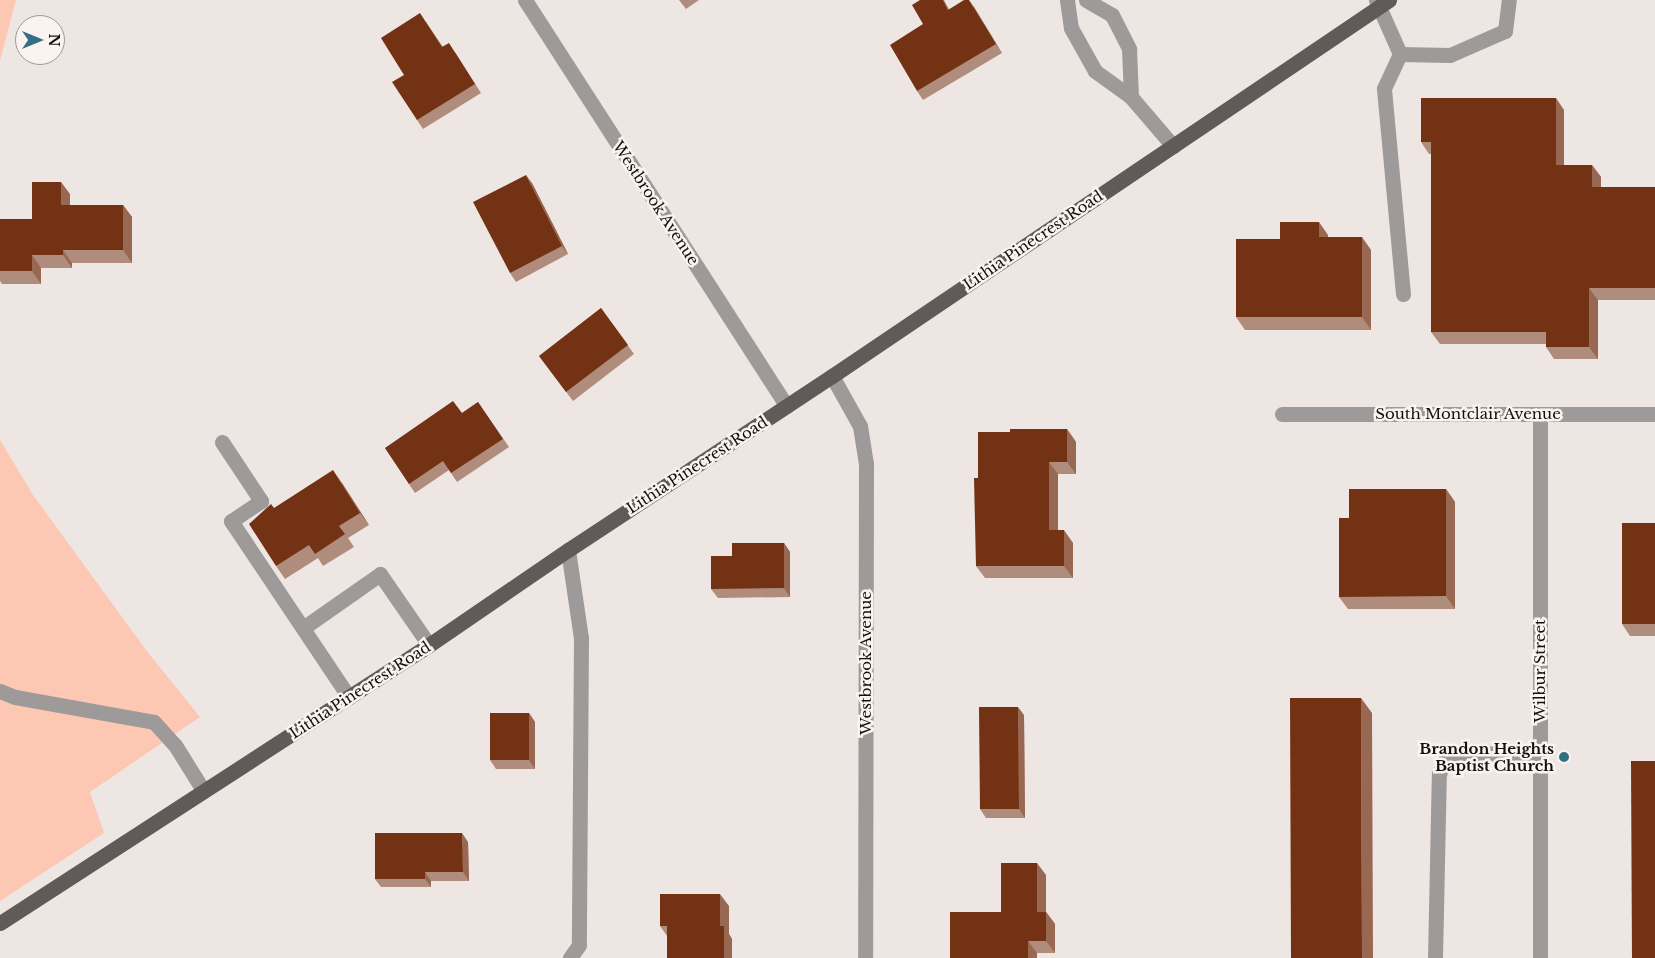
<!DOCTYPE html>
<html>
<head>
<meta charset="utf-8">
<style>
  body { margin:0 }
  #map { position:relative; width:1655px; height:958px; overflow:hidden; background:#ede6e3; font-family:"Libre Baskerville",serif }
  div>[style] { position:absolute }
  .green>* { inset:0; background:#fcc8b4 }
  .minor>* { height:15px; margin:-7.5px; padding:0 7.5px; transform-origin:7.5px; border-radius:7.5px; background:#9d9a99 }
  .major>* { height:15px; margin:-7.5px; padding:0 7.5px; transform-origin:7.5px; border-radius:7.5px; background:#605b59 }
  .wall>* { inset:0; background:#b08c7c }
  .shaded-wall>* { inset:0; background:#986852 }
  .building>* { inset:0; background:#733214 }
  .dots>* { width:14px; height:14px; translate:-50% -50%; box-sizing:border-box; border:2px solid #fbf3f0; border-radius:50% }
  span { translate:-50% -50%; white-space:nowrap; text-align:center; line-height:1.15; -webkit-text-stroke:5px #fbf3f0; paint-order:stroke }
  .street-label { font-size:15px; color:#131110 }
  .poi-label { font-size:15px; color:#131110; font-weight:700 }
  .right { translate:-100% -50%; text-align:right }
  .north { position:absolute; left:15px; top:15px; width:50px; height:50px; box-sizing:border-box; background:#fbf3f0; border:1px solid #9e9996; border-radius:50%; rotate:90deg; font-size:14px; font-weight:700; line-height:20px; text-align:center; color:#131110 }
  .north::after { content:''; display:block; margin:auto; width:18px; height:22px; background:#317085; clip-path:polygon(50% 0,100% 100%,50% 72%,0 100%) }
</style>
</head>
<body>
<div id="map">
  <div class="green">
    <div style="clip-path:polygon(0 0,16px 0,0 61px)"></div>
    <div style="clip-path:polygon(0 440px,33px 495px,146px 650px,200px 717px,90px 792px,104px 833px,0 901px)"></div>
  </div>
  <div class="minor">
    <div style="left:525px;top:0;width:483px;rotate:57.2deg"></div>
    <div style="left:1067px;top:0;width:28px;rotate:82deg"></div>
    <div style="left:1071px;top:28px;width:49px;rotate:60.8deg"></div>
    <div style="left:1095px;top:71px;width:44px;rotate:35.8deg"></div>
    <div style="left:1131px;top:97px;width:65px;rotate:49.4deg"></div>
    <div style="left:1086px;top:0;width:30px;rotate:30deg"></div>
    <div style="left:1112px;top:15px;width:38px;rotate:63deg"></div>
    <div style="left:1129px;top:49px;width:48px;rotate:87.6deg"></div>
    <div style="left:1376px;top:0;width:59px;rotate:66deg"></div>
    <div style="left:1400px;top:54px;width:50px;rotate:1.1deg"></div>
    <div style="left:1450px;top:55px;width:60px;rotate:-23.6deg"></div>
    <div style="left:1505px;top:31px;width:31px;rotate:-83deg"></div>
    <div style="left:1400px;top:54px;width:38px;rotate:115deg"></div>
    <div style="left:1384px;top:89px;width:206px;rotate:84.7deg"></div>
    <div style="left:832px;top:376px;width:57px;rotate:60.8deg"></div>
    <div style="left:860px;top:426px;width:37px;rotate:81deg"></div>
    <div style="left:866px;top:463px;width:495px;rotate:90.1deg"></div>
    <div style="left:1282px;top:414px;width:373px"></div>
    <div style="left:222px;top:442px;width:71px;rotate:56.5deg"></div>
    <div style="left:261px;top:501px;width:36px;rotate:146deg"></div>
    <div style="left:231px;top:521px;width:212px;rotate:56.2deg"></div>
    <div style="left:568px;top:550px;width:89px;rotate:81.6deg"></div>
    <div style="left:581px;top:638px;width:307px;rotate:90.4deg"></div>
    <div style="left:579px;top:945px;width:16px;rotate:125deg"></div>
    <div style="left:303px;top:628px;width:94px;rotate:-35deg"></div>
    <div style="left:380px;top:574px;width:86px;rotate:55.4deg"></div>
    <div style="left:0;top:691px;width:16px;rotate:22deg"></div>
    <div style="left:15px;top:697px;width:141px;rotate:10.2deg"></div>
    <div style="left:154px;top:722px;width:31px;rotate:48deg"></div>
    <div style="left:175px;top:745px;width:53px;rotate:58.1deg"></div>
    <div style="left:1435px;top:958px;width:184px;rotate:-88.8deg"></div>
    <div style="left:1439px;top:774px;width:15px;rotate:-67deg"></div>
    <div style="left:1445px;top:760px;width:11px;rotate:-41deg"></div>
    <div style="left:1453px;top:753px;width:87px;rotate:0.7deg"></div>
    <div style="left:1540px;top:958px;width:544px;rotate:-90deg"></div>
  </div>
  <div class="major">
    <div style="left:0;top:923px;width:511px;rotate:-32.94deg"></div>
    <div style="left:429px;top:645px;width:168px;rotate:-34.4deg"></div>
    <div style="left:568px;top:550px;width:316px;rotate:-33.4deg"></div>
    <div style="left:832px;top:376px;width:672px;rotate:-34.02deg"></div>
  </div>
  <div class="wall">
    <div style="clip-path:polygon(679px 0,699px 0,686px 9px)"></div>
    <div style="clip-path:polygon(920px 0,944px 0,949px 9px,974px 7px,1002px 53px,923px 100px,917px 91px,923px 24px)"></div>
    <div style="clip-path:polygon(426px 22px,443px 47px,455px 52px,481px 93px,423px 129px,417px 120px,404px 75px)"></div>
    <div style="clip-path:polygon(1564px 110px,1564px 165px,1592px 165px,1601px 177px,1601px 187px,1655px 187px,1655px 300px,1598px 300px,1598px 359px,1554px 359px,1546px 347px,1546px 344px,1440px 344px,1431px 332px,1431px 154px,1429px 154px,1421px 142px)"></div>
    <div style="clip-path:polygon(532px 183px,568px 254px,516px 282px,510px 273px)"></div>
    <div style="clip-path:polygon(70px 194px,70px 205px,123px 205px,132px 217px,132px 263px,72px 263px,72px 268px,41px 268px,41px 284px,2px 284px,0 281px,0 219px,32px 219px)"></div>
    <div style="clip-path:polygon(1328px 235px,1328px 237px,1371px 250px,1371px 330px,1245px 330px,1236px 317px,1280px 239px)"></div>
    <div style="clip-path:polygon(601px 308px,634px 354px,573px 401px,539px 356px)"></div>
    <div style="clip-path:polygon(478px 402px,509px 447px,457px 482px,449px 470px,415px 493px,385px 448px,462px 413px)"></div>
    <div style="clip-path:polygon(1067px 429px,1076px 442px,1076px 474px,1058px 474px,1058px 530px,1073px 543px,1073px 578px,985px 578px,976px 566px,978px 478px,1010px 432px)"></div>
    <div style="clip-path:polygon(342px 483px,369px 525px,348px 538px,354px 547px,323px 566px,318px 558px,285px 579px,276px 566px)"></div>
    <div style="clip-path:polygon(1446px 489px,1455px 502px,1455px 609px,1348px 609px,1339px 597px)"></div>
    <div style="clip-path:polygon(1655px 523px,1655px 636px,1630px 636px,1622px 624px)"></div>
    <div style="clip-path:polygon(784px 543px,790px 552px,790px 597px,718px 598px,711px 589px,732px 556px)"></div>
    <div style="clip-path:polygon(529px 713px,535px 722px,535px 769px,496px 769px,490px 760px)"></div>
    <div style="clip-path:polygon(1024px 715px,1025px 818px,986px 818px,980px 809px)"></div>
    <div style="clip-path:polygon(468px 842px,469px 881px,431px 881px,431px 887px,381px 887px,375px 879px)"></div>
    <div style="clip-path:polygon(1046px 875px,1046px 912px,1055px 924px,1055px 953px,1037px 953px,1037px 958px,1001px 912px)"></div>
    <div style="clip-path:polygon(729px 906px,729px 934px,732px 939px,732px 958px,667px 936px,660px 926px)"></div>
  </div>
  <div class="shaded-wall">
    <div style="clip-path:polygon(969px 0,974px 7px,1002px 53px,996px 44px)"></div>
    <div style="clip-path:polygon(1556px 98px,1564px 110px,1564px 177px,1556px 165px)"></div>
    <div style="clip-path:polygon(1592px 165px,1601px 177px,1601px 199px,1592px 187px)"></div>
    <div style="clip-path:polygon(526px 175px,532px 183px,568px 254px,562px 246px)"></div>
    <div style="clip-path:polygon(61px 182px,70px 194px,70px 217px,61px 205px)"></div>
    <div style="clip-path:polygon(123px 205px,132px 217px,132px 263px,123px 250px)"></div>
    <div style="clip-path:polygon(1319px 222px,1328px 235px,1328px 250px,1319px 237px)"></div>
    <div style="clip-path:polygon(1362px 237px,1371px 250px,1371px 330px,1362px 317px)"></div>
    <div style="clip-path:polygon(63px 250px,72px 263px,72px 268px,63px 255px)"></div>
    <div style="clip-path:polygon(32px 255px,41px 268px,41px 284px,32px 271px)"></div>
    <div style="clip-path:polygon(1589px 288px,1598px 300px,1598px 359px,1589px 347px)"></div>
    <div style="clip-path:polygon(1067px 429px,1076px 442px,1076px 474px,1067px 462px)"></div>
    <div style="clip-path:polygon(1049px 462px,1058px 474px,1058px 543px,1049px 530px)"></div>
    <div style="clip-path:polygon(333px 470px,342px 483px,369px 525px,360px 513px)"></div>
    <div style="clip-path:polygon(1446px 489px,1455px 502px,1455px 609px,1446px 596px)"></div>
    <div style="clip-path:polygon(1064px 530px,1073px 543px,1073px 578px,1064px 566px)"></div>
    <div style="clip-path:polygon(784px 543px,790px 552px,790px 597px,784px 588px)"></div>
    <div style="clip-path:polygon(1361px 698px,1372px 713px,1373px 958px,1362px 958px)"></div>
    <div style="clip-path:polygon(1018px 707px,1024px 715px,1025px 818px,1019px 809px)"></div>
    <div style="clip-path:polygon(529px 713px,535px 722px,535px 769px,529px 760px)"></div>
    <div style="clip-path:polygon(462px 833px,468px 842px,469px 881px,463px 872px)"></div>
    <div style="clip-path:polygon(1037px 863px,1046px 875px,1046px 924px,1037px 912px)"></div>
    <div style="clip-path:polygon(425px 872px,431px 881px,431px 887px,425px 879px)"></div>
    <div style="clip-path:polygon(720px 894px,729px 906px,729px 934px,732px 939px,732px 958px,724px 958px,720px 926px)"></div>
    <div style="clip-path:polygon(1046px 912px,1055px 924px,1055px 953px,1046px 941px)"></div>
    <div style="clip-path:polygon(1028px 941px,1037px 953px,1037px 958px,1028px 958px)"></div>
  </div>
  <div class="building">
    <div style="clip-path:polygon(920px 0,943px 0,948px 10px,964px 0,969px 0,996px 44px,917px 91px,890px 45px,923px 24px,912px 5px)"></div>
    <div style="clip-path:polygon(420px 13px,442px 47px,449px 43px,475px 84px,417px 120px,392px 82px,404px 75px,381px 38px)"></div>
    <div style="clip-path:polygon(1421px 98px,1556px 98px,1556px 165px,1592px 165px,1592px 187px,1655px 187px,1655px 288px,1589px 288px,1589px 347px,1546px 347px,1546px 332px,1431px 332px,1431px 142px,1421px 142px)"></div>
    <div style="clip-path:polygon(526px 175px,562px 246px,510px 273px,473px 202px)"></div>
    <div style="clip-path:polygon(32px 182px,61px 182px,61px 205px,123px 205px,123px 250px,63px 250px,63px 255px,32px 255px,32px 271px,0 271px,0 219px,32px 219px)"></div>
    <div style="clip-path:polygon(1280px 222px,1319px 222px,1319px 237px,1362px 237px,1362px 317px,1236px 317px,1236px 239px,1280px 239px)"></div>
    <div style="clip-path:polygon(601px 308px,628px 345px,566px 392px,539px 356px)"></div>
    <div style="clip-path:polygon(453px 401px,462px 413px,478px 402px,503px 439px,451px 473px,443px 461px,409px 484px,385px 448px)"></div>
    <div style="clip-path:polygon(1010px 429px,1067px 429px,1067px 462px,1049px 462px,1049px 530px,1064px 530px,1064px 566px,976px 566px,974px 478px,978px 478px,978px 432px,1010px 432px)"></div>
    <div style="clip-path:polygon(333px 470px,360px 513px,339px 526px,345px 534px,315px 554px,309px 545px,276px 566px,249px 524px,271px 504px,274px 508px)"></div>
    <div style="clip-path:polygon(1349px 489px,1446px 489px,1446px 596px,1339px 597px,1339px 518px,1349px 518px)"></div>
    <div style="clip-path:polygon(1622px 523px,1655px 523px,1655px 624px,1622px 624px)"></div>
    <div style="clip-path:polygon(732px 543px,784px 543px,784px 588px,711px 589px,711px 556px,732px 556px)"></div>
    <div style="clip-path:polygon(1290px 698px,1361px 698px,1362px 958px,1291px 958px)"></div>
    <div style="clip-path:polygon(979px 707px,1018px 707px,1019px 809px,980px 809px)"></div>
    <div style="clip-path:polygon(490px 713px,529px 713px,529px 760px,490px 760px)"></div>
    <div style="clip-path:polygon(1631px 761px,1655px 761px,1655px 958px,1632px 958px)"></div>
    <div style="clip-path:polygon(375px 833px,462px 833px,463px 872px,425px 872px,425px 879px,375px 879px)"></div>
    <div style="clip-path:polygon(1001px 863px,1037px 863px,1037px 912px,1046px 912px,1046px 941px,1028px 941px,1028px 958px,950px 958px,950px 912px,1001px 912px)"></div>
    <div style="clip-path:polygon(660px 894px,720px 894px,720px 926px,724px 926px,724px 958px,667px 958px,667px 926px,660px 926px)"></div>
  </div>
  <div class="dots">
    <div style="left:1564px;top:757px;background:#317085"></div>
  </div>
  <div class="street-label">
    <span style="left:656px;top:203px;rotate:57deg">Westbrook Avenue</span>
    <span style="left:1033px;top:240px;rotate:-34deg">Lithia Pinecrest Road</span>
    <span style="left:1468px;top:414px">South Montclair Avenue</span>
    <span style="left:697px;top:465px;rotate:-33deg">Lithia Pinecrest Road</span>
    <span style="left:866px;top:663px;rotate:-90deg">Westbrook Avenue</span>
    <span style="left:1540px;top:671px;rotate:-90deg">Wilbur Street</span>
    <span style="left:360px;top:690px;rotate:-33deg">Lithia Pinecrest Road</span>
  </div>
  <div class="poi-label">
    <span class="right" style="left:1554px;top:757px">Brandon Heights<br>Baptist Church</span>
  </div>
  <div class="north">N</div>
</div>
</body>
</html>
